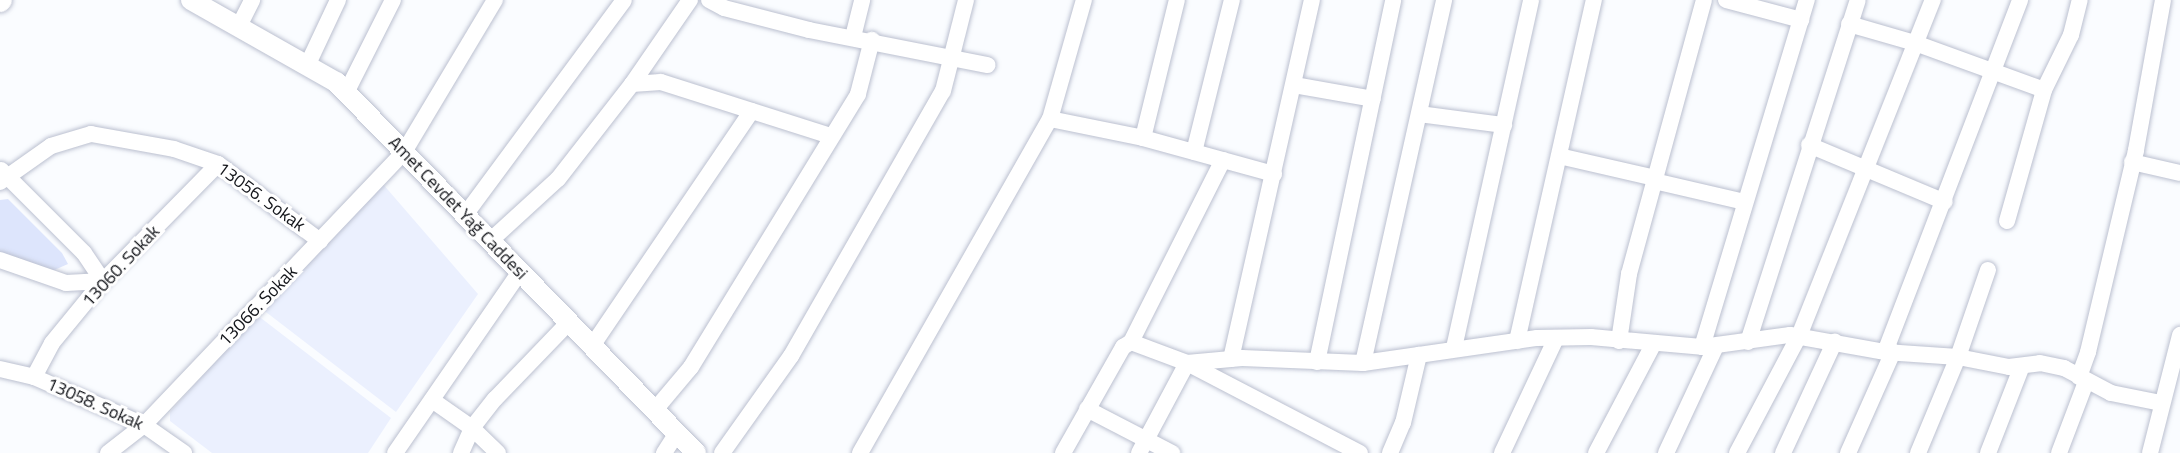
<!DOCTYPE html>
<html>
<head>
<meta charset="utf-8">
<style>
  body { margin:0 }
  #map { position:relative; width:2180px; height:453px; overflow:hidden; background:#fafcff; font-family:"Titillium Web",sans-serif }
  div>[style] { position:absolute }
  .built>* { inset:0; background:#ebf0fe }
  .green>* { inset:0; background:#dde5fc }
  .roads { filter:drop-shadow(0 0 2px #bbc0d0) drop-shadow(0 0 2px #bbc0d0) }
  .minor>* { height:16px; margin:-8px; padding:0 8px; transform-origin:8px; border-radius:8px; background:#fff }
  .tertiary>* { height:20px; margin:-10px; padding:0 10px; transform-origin:10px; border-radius:10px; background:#fff }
  .secondary>* { height:22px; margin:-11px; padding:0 11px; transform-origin:11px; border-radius:11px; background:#fff }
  span { translate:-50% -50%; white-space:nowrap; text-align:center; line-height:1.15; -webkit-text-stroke:6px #fff; paint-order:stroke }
  .street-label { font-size:18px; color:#14161b }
</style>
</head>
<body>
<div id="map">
  <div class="built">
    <div style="clip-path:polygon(382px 183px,478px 294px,396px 412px,262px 309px)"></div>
    <div style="clip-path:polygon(257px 315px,391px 418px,368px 453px,212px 453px,170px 421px,170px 412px)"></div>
  </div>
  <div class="green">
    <div style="clip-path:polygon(8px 199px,62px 253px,68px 264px,52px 271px,0 253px,0 200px)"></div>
  </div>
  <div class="roads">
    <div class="minor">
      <div style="left:709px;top:0;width:17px;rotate:28deg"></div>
      <div style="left:724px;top:8px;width:88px;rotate:14.5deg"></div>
      <div style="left:809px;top:30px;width:182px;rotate:11.1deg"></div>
      <div style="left:1726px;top:0;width:78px;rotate:14.9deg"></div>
      <div style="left:1849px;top:24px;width:69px;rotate:16.1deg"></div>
      <div style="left:1915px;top:43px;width:137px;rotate:20deg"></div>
      <div style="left:239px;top:26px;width:29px;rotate:-63deg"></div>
      <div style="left:853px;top:37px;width:38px;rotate:-76deg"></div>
      <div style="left:307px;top:66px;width:73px;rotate:-64.8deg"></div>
      <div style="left:632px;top:84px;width:102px;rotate:-55.4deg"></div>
      <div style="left:1294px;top:85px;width:80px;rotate:10deg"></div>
      <div style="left:346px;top:93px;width:104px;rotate:-63.2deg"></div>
      <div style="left:1419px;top:114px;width:86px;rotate:7.4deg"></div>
      <div style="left:1050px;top:119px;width:95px;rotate:11.5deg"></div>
      <div style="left:1143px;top:138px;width:136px;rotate:15.4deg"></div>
      <div style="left:1143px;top:138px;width:142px;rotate:-76.2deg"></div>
      <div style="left:1809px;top:145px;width:147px;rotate:22.7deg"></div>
      <div style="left:1194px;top:152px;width:157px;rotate:-76deg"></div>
      <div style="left:1559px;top:156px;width:98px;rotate:12.9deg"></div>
      <div style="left:2132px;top:162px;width:49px;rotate:12.9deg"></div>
      <div style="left:1px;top:170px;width:117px;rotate:45deg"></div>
      <div style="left:84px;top:253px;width:34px;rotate:56deg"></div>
      <div style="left:1654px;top:181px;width:93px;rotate:13deg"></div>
      <div style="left:0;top:182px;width:62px;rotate:-35.2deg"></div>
      <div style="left:51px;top:146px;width:42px;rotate:-16.7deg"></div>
      <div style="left:91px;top:134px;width:84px;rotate:10.2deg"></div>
      <div style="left:174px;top:149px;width:46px;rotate:18.8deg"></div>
      <div style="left:218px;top:164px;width:128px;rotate:37deg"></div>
      <div style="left:465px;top:215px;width:267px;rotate:-53.5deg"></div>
      <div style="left:2007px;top:221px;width:136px;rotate:-74.2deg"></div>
      <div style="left:2044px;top:90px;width:61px;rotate:-63.9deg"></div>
      <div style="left:2071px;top:35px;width:36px;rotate:-76deg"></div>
      <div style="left:490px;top:241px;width:92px;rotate:-42.4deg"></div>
      <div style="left:558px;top:179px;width:120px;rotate:-52.1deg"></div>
      <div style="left:632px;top:84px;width:29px;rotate:-4deg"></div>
      <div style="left:661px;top:82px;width:177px;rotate:17.7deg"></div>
      <div style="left:0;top:260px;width:70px;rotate:19.2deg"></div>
      <div style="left:66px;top:283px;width:37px;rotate:-3deg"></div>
      <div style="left:1517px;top:341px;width:350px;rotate:-77.3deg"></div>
      <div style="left:1619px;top:341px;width:68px;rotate:-81.5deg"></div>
      <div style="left:1629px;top:274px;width:284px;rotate:-74.7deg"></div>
      <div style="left:1131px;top:342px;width:60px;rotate:20.6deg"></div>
      <div style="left:1187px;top:363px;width:55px;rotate:-5.2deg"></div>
      <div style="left:1242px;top:358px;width:121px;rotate:2.4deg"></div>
      <div style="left:1363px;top:363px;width:176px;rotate:-8.2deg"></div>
      <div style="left:1537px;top:338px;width:54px;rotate:-1.1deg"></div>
      <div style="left:1591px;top:337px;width:111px;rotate:5.1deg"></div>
      <div style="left:1702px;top:347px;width:89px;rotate:-7.8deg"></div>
      <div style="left:1790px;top:335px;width:97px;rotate:10.1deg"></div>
      <div style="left:1885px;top:352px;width:73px;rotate:3.9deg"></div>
      <div style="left:1958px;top:357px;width:52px;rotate:11.1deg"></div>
      <div style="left:2009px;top:367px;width:31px;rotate:-7deg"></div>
      <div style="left:2040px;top:363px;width:25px;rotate:12deg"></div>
      <div style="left:2064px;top:368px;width:53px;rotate:28deg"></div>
      <div style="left:2111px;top:393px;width:51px;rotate:11.3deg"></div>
      <div style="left:1748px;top:342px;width:359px;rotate:-72.2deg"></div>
      <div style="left:592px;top:346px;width:284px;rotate:-55.8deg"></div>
      <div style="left:1702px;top:347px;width:363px;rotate:-73.2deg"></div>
      <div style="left:1454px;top:348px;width:356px;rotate:-77.5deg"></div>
      <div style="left:1885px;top:352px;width:377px;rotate:-69deg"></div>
      <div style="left:1231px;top:359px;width:368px;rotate:-77.3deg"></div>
      <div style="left:1317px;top:362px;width:370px;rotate:-78.1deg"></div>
      <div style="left:1363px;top:363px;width:372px;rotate:-77.4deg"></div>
      <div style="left:0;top:369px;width:35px;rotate:13deg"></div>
      <div style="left:34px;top:377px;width:120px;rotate:23.6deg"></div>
      <div style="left:144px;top:425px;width:49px;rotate:35deg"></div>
      <div style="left:34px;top:377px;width:38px;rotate:-62deg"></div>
      <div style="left:52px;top:343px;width:80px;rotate:-50.6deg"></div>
      <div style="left:103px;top:281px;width:164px;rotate:-45.5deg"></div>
      <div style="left:2079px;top:377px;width:27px;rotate:-70deg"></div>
      <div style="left:2088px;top:352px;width:208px;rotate:-76.6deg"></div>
      <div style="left:2136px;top:150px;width:152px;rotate:-79.8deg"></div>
      <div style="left:432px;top:400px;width:49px;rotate:35deg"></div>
      <div style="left:472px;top:428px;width:36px;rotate:44deg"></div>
      <div style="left:1087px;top:409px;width:96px;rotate:27.4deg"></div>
      <div style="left:654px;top:411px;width:57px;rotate:-49.9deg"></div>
      <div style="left:691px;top:367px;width:320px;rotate:-58.5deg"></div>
      <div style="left:858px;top:94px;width:56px;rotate:-75.5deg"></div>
      <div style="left:108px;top:453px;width:46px;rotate:-37.9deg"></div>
      <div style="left:144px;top:425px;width:377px;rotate:-46.4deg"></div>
      <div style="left:404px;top:152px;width:177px;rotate:-59.1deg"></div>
      <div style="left:395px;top:453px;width:220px;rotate:-55.4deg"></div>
      <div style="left:461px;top:453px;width:27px;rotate:-66deg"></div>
      <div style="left:472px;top:428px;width:37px;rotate:-52deg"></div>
      <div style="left:495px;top:399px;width:107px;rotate:-46.1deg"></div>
      <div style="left:664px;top:453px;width:24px;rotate:-57deg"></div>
      <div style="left:722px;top:453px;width:119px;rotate:-54.6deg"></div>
      <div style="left:791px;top:356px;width:305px;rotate:-60.2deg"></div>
      <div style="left:943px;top:91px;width:94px;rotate:-75.8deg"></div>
      <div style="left:860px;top:453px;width:384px;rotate:-60.4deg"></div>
      <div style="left:1050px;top:119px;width:124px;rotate:-74.1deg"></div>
      <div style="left:1063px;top:453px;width:122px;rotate:-60.5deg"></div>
      <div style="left:1123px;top:347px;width:9px;rotate:-32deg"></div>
      <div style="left:1131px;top:342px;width:204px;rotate:-63.2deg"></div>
      <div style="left:1139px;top:453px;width:102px;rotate:-61.9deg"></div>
      <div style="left:1187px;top:363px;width:195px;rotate:27.5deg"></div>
      <div style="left:1390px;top:453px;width:33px;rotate:-67deg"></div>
      <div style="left:1403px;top:423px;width:70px;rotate:-76.8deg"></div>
      <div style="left:1502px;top:453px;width:127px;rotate:-64.8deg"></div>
      <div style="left:1596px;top:453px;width:122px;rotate:-62.2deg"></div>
      <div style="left:1666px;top:453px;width:118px;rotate:-65deg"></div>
      <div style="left:1737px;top:453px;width:132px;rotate:-62.1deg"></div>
      <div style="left:1799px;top:336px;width:362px;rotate:-68.3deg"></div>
      <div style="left:1783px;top:453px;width:123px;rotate:-65.1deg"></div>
      <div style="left:1848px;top:453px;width:111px;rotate:-66deg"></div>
      <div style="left:1918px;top:453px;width:104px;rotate:-67.4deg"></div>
      <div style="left:1958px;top:357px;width:92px;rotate:-71deg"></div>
      <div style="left:1988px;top:453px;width:93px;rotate:-68.7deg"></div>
      <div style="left:2059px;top:453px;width:76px;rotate:-69.2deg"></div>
      <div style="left:2150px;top:453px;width:122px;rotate:-75.7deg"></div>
    </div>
    <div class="tertiary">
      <div style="left:191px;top:0;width:167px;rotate:29.5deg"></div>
      <div style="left:336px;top:82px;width:517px;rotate:45.86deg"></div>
    </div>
    <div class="secondary">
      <div style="left:0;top:1px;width:1px;rotate:-45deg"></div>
    </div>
  </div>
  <div class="street-label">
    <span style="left:261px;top:197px;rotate:36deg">13056. Sokak</span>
    <span style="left:458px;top:208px;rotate:46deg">Amet Cevdet Yağ Caddesi</span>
    <span style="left:121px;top:266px;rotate:-47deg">13060. Sokak</span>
    <span style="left:258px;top:306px;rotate:-46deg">13066. Sokak</span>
    <span style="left:95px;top:404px;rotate:24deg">13058. Sokak</span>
  </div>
</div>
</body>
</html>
